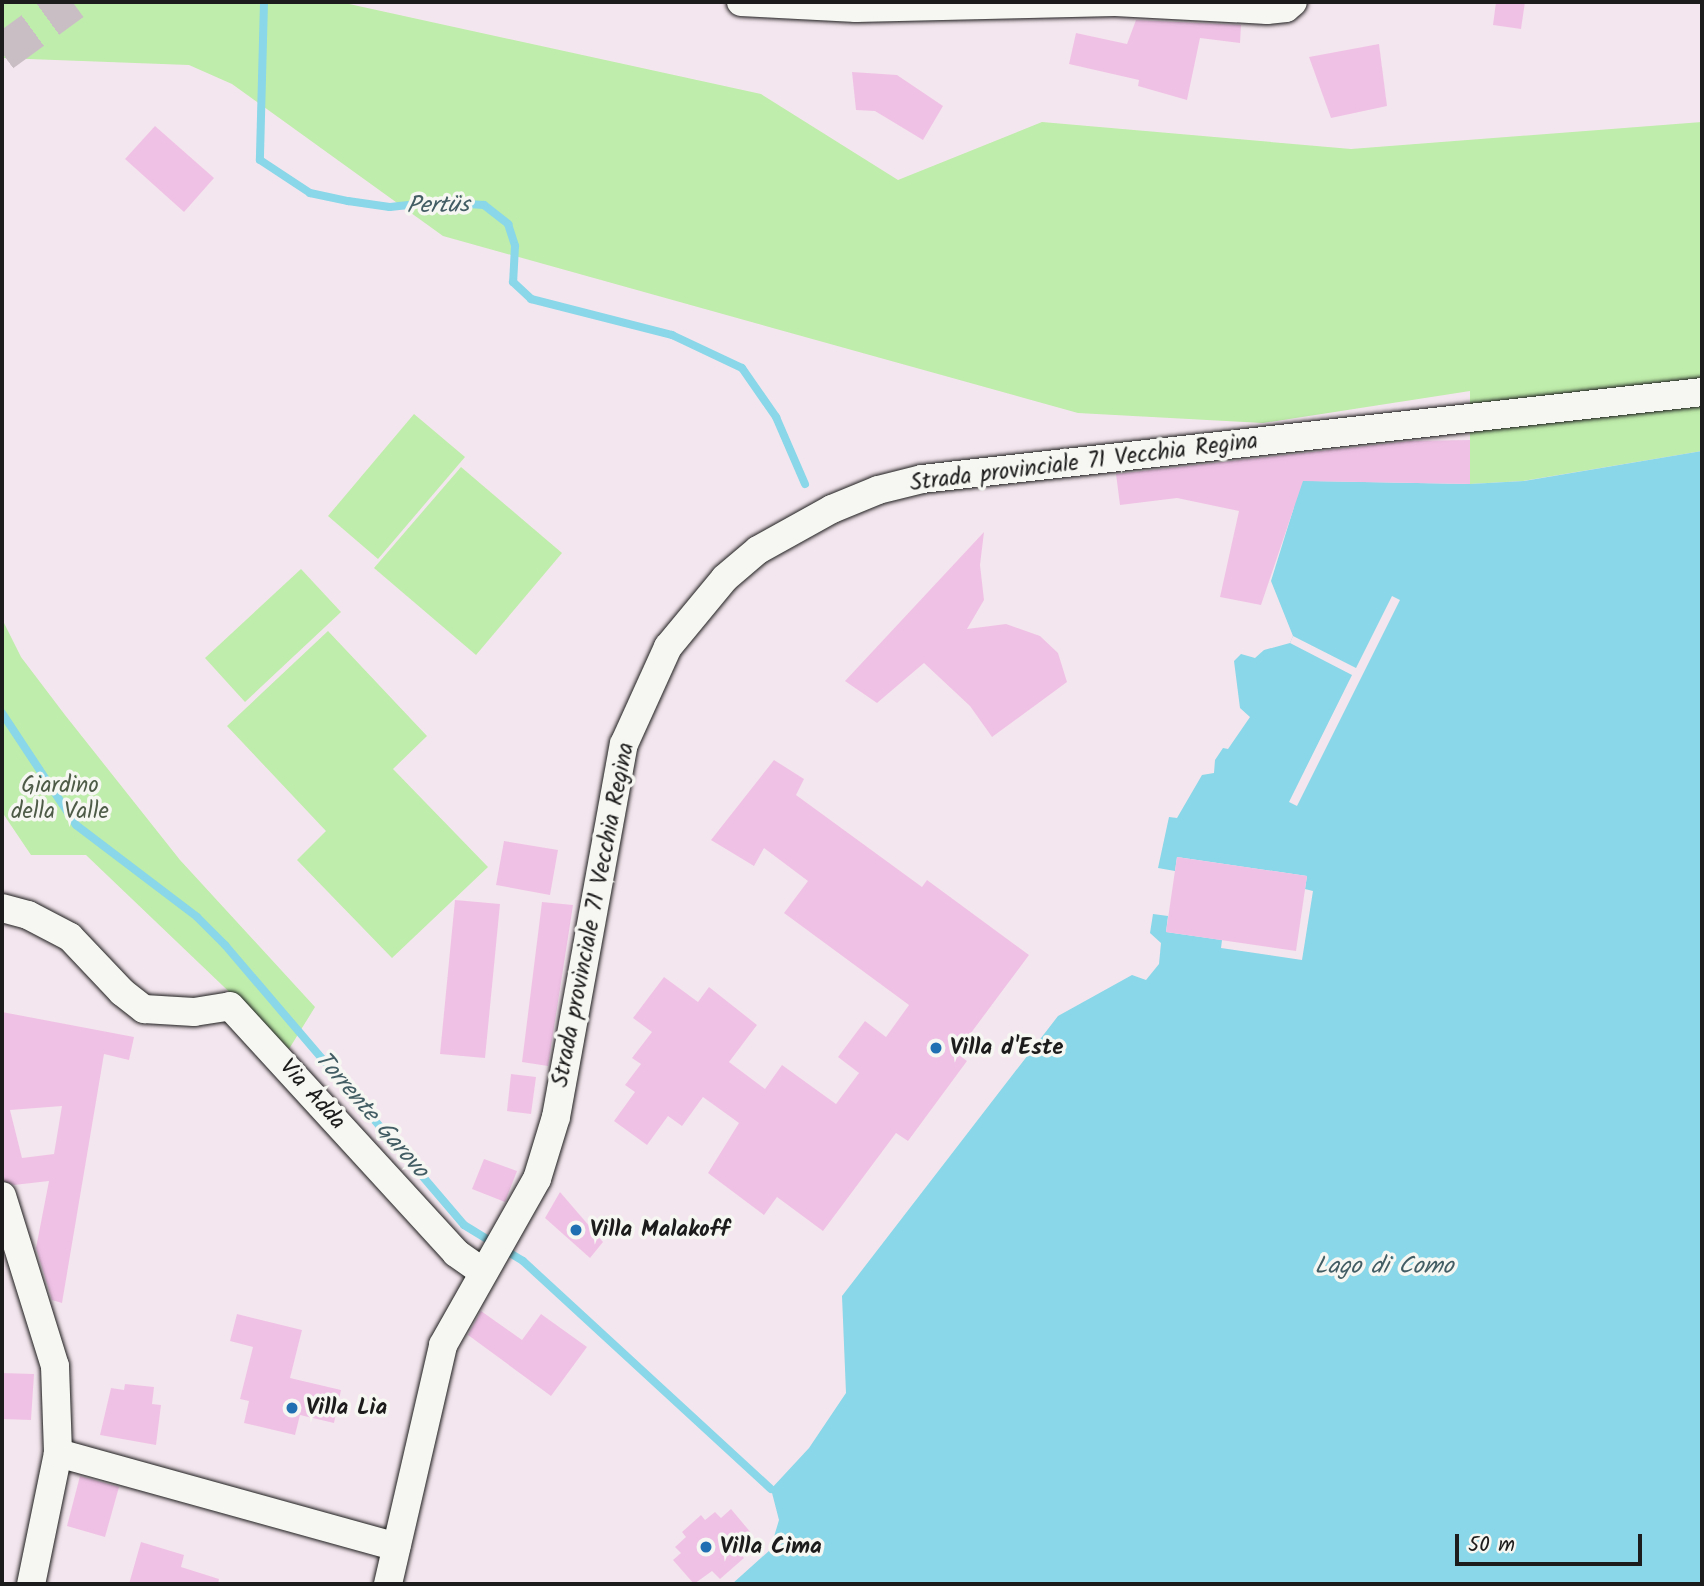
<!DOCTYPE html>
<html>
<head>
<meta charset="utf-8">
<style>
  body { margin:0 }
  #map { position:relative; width:1704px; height:1586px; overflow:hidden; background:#f4e6ee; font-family:Kalam,sans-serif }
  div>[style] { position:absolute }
  .green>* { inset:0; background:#bfedab }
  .water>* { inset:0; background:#89d7e8 }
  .pier>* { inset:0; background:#f4e6ee }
  .stream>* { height:8px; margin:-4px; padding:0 4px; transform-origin:4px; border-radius:4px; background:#89d7e8 }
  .building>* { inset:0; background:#efc2e5 }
  .highway-tunnel>* { height:38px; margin-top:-19px; transform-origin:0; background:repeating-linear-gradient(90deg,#c9bec4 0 38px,transparent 0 57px) }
  .roads { filter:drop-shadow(0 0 2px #1c1c1c) drop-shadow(0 0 2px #1c1c1c) }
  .minor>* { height:28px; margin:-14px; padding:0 14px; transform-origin:14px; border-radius:14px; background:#f6f6f2 }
  .dots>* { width:19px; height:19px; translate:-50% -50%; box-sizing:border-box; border:4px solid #f6f6f2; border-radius:50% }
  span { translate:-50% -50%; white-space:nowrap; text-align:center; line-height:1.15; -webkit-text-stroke:7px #f6f6f2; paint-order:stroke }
  .street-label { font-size:23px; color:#1c1c1c }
  .park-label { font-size:23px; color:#4d5b47 }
  .poi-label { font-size:23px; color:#1c1c1c; font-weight:700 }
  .left { translate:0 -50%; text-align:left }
  .water-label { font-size:24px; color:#425d63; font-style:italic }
  .frame { position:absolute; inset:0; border:4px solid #1c1c1c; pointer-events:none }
  .scale { position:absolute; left:1455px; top:1534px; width:187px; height:32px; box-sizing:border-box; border:4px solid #1c1c1c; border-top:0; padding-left:9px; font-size:21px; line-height:24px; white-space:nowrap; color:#1c1c1c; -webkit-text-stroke:5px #f6f6f2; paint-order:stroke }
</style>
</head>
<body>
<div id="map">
  <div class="green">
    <div style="clip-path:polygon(2px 2px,340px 2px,761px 94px,898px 180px,1042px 122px,1351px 149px,1702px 122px,1702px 451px,1523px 481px,1470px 484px,1470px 391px,1263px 423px,1078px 413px,443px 236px,232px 84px,189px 65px,2px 58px)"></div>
    <div style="clip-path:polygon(414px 414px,465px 457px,378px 559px,328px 516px)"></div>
    <div style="clip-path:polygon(461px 467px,562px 553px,476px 655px,374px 568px)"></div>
    <div style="clip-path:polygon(301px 569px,341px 612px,245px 702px,205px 658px)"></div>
    <div style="clip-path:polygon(2px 619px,21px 657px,65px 715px,180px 860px,315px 1007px,289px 1049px,86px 855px,31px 855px,2px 812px)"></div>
    <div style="clip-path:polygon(328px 631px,427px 736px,393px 769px,488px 867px,392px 958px,297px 860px,326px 831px,227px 726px)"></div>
  </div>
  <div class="water">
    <div style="clip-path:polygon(1702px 451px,1702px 1584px,732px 1584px,770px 1550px,779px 1520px,771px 1489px,809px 1448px,846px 1393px,842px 1296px,1058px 1016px,1132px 975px,1146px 980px,1159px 964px,1161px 943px,1150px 933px,1153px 914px,1168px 916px,1166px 932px,1222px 940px,1221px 948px,1302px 960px,1313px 891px,1305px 889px,1307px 876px,1177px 857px,1175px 871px,1158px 868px,1169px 817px,1177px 818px,1202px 775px,1214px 773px,1215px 760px,1223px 748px,1228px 749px,1250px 717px,1240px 708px,1234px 661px,1241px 654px,1255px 658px,1264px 650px,1290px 643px,1293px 636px,1271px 581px,1294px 507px,1254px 498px,1261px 472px,1312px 481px,1470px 484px,1524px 481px)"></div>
  </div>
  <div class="pier">
    <div style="clip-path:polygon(1392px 596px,1400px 600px,1297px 806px,1289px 802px,1352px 675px,1290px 643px,1293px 636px,1356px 668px)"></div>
  </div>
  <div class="stream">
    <div style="left:264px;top:2px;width:158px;rotate:91.5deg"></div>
    <div style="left:260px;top:160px;width:60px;rotate:33.4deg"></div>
    <div style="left:310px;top:193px;width:39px;rotate:12deg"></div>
    <div style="left:348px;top:201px;width:42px;rotate:8.1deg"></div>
    <div style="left:390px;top:207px;width:46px;rotate:-6.2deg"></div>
    <div style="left:436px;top:202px;width:48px;rotate:3.6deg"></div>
    <div style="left:484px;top:205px;width:31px;rotate:38deg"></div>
    <div style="left:508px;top:224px;width:23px;rotate:72deg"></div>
    <div style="left:515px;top:246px;width:36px;rotate:93deg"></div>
    <div style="left:513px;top:282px;width:25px;rotate:43deg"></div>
    <div style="left:531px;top:299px;width:146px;rotate:14.3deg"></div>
    <div style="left:672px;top:335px;width:77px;rotate:25.2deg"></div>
    <div style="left:742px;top:368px;width:60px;rotate:55.2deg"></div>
    <div style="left:776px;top:417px;width:73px;rotate:66.6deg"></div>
    <div style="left:2px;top:713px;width:134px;rotate:56.5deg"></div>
    <div style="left:76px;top:825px;width:152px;rotate:37.2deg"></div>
    <div style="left:197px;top:917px;width:40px;rotate:45deg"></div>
    <div style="left:225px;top:945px;width:368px;rotate:49.5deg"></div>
    <div style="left:464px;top:1225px;width:69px;rotate:31.4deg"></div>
    <div style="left:523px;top:1261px;width:337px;rotate:42.6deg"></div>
  </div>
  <div class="building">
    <div style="clip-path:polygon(1496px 2px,1525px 2px,1521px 29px,1493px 25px)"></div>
    <div style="clip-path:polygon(1136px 20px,1241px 25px,1240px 43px,1200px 38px,1187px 100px,1138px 86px,1139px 80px,1069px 64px,1076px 33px,1127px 44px)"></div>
    <div style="clip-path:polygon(1379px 44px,1387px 106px,1331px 118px,1309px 57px)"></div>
    <div style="clip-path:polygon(852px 72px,897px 75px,943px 106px,923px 140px,875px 111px,856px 110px)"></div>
    <div style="clip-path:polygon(155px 126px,214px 178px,184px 212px,125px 159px)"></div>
    <div style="clip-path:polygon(1470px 440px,1470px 484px,1303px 481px,1261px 605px,1220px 597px,1239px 511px,1177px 498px,1120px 505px,1116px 474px,1410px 441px)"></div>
    <div style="clip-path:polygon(984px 532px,980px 565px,984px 600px,967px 629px,1006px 624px,1040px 636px,1058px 653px,1067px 682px,992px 737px,970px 706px,924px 663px,877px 703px,845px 681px)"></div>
    <div style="clip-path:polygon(774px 760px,804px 779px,796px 795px,922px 887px,927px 880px,1029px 955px,956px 1053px,967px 1061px,908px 1141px,896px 1133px,823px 1231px,777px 1197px,764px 1215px,708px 1173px,739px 1123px,703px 1097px,682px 1126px,668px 1116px,647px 1145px,614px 1121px,635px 1092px,625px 1085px,641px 1064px,632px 1058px,652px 1032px,633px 1018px,664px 977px,698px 1002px,709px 987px,757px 1025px,729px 1062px,765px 1089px,782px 1065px,836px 1104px,859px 1073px,838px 1057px,865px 1021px,886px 1037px,909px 1005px,784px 913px,808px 881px,764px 848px,754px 866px,711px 840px)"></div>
    <div style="clip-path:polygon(504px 841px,558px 850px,550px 895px,496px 885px)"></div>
    <div style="clip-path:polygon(1177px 857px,1307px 876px,1296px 951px,1166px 932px)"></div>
    <div style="clip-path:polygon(455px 900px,500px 904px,485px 1058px,440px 1054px)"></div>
    <div style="clip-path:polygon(542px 902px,573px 905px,548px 1066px,522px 1062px)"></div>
    <div style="clip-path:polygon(evenodd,2px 1012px,134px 1037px,129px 1060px,104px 1054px,62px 1303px,52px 1300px,36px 1248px,49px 1181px,14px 1185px,2px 1180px,2px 1012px,62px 1106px,54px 1154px,22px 1158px,10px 1110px,62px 1106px)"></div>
    <div style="clip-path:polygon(511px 1074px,536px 1077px,531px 1114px,507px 1111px)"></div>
    <div style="clip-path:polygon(484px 1159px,517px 1171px,505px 1202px,472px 1189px)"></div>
    <div style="clip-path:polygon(560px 1192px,603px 1242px,590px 1258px,545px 1218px)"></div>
    <div style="clip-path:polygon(481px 1311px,522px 1340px,541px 1314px,587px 1347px,551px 1396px,468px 1335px)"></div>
    <div style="clip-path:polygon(237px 1314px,302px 1330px,290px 1378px,341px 1390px,334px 1423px,300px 1415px,295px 1435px,244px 1423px,249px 1401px,240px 1399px,253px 1347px,230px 1341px)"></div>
    <div style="clip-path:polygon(2px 1373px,34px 1374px,31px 1420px,2px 1419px)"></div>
    <div style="clip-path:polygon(125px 1384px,154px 1387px,152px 1404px,161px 1405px,156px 1445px,100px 1435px,111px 1388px,124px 1390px)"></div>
    <div style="clip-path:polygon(80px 1476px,119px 1487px,105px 1537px,67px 1526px)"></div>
    <div style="clip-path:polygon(731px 1509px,752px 1534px,735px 1548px,744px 1558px,720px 1579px,712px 1571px,694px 1584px,673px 1560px,681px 1553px,675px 1547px,686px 1537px,682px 1532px,701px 1515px,705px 1520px,715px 1512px,721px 1518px)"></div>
    <div style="clip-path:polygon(141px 1542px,184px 1555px,181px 1567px,219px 1579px,218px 1584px,129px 1584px)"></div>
  </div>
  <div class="highway-tunnel">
    <div style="left:2px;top:53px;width:87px;rotate:-36.1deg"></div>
  </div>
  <div class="roads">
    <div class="minor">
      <div style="left:741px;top:2px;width:115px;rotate:3deg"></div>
      <div style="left:856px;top:8px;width:259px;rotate:-1.3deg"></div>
      <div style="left:1115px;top:2px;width:152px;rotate:3deg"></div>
      <div style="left:1267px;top:10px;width:19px;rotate:-6deg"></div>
      <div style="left:1286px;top:8px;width:9px;rotate:-41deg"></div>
      <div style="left:2px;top:908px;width:27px;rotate:15deg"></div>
      <div style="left:28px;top:915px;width:47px;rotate:27.6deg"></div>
      <div style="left:70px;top:937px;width:76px;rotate:46.6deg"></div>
      <div style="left:122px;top:992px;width:28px;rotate:38deg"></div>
      <div style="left:144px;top:1009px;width:50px;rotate:3.4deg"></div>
      <div style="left:194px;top:1012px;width:36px;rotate:-9deg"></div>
      <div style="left:230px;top:1006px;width:335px;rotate:47.5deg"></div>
      <div style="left:456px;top:1253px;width:33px;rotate:35deg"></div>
      <div style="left:2px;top:1196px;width:178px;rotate:72.7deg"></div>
      <div style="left:55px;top:1366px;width:87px;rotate:88deg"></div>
      <div style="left:58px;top:1453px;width:134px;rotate:101.6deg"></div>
      <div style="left:58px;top:1453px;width:351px;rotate:15.5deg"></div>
      <div style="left:388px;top:1584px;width:245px;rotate:-77deg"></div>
      <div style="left:443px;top:1345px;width:191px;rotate:-60.5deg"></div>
      <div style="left:537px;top:1179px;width:65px;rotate:-73deg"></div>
      <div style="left:556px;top:1117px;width:379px;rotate:-79.7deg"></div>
      <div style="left:624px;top:744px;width:107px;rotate:-65.6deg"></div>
      <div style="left:668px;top:647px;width:89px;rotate:-50.4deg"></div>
      <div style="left:725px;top:578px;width:43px;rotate:-40.3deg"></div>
      <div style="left:758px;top:550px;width:85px;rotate:-29deg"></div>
      <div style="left:832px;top:509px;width:50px;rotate:-22.4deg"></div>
      <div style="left:878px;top:490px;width:45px;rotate:-14deg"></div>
      <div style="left:922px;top:479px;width:785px;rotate:-6.36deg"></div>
    </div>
  </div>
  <div class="dots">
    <div style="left:936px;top:1048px;background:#1f6fb2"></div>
    <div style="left:576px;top:1230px;background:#1f6fb2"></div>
    <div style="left:292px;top:1408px;background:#1f6fb2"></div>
    <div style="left:706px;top:1547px;background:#1f6fb2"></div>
  </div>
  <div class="street-label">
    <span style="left:1084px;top:463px;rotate:-7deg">Strada provinciale 71 Vecchia Regina</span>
    <span style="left:594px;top:915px;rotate:-79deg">Strada provinciale 71 Vecchia Regina</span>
    <span style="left:312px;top:1095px;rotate:48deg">Via Adda</span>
  </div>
  <div class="park-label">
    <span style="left:60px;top:799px">Giardino<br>della Valle</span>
  </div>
  <div class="poi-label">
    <span class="left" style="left:950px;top:1048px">Villa d'Este</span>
    <span class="left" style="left:590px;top:1230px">Villa Malakoff</span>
    <span class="left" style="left:306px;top:1408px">Villa Lia</span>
    <span class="left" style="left:720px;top:1547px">Villa Cima</span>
  </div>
  <div class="water-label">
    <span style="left:438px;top:206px;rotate:-1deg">Pertüs</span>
    <span style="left:371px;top:1115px;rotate:49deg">Torrente Garovo</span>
    <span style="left:1384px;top:1267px">Lago di Como</span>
  </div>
  <div class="frame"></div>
  <div class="scale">50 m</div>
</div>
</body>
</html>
